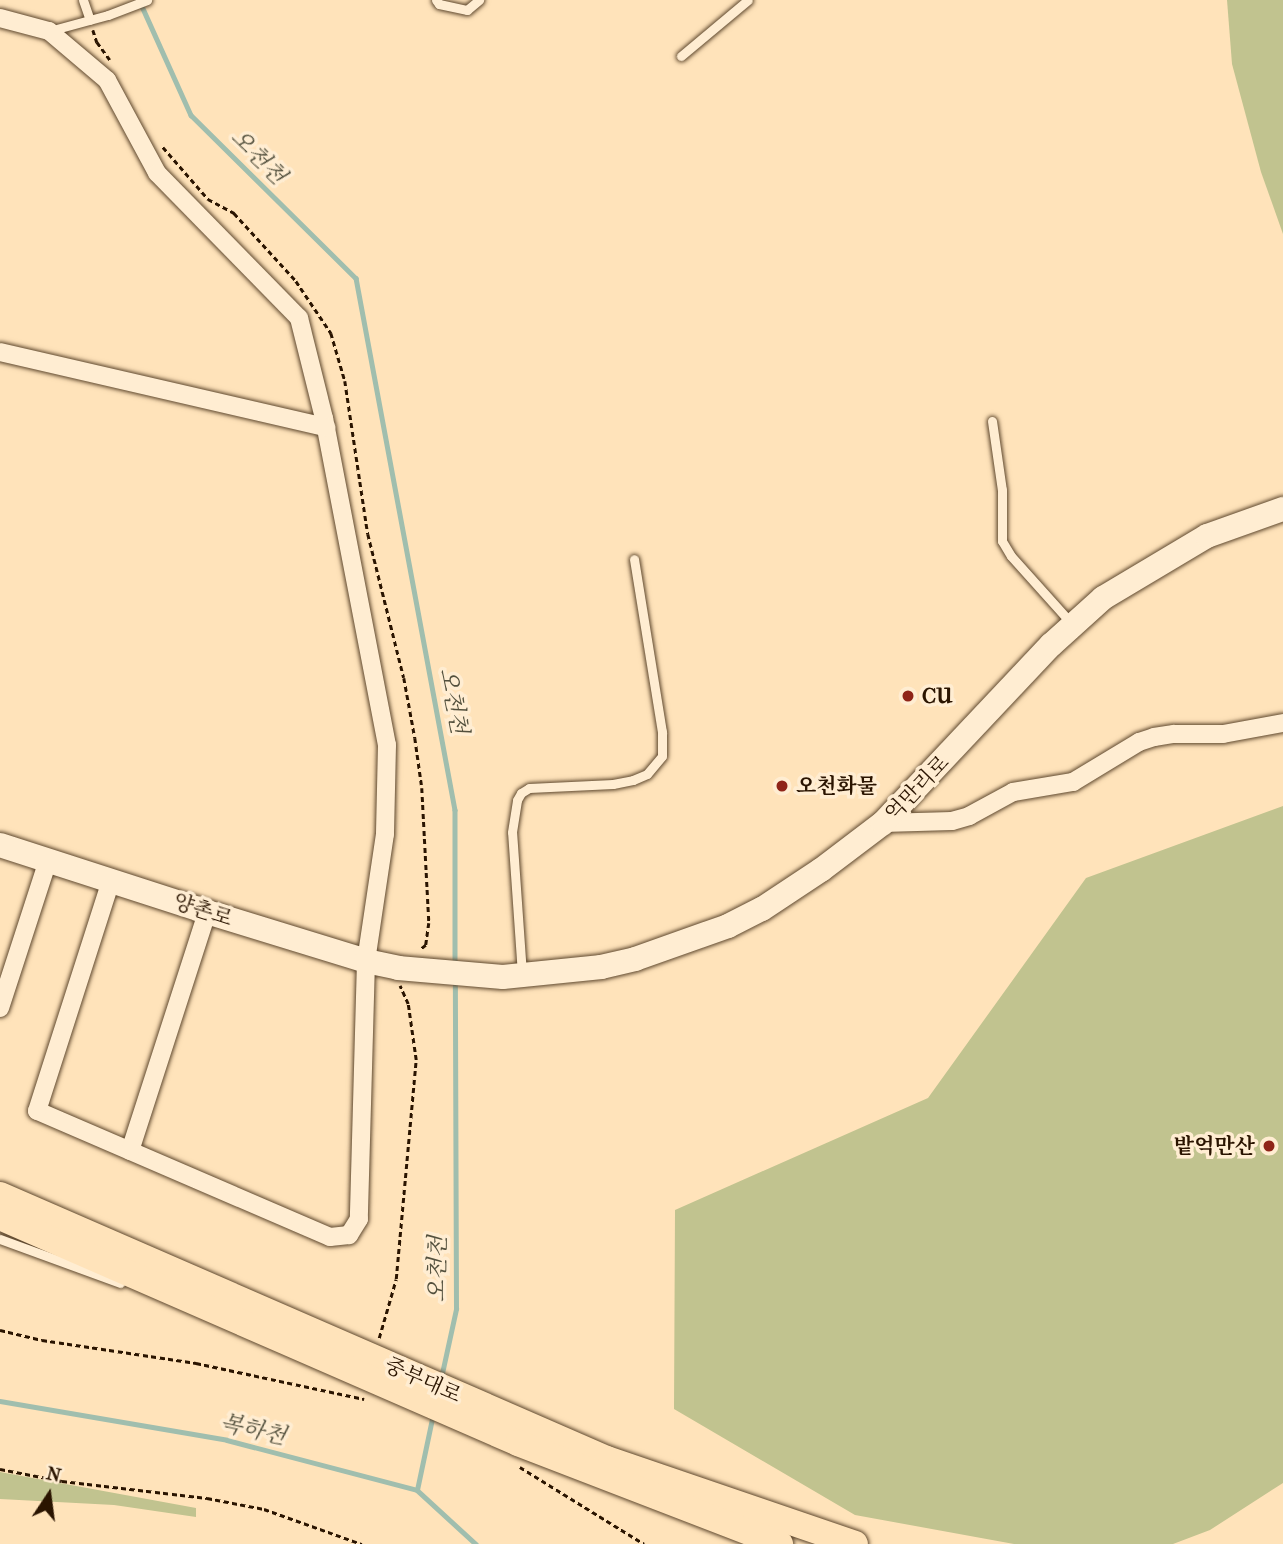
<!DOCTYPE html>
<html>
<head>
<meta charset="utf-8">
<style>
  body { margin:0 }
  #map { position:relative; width:1283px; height:1544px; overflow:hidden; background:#ffe3ba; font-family:"IM FELL French Canon","Noto Serif KR",serif }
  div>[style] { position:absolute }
  .green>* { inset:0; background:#c1c38f }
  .stream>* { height:4.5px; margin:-2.25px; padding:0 2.25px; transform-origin:2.25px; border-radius:2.25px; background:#a0beae }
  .path>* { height:2.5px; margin-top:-1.25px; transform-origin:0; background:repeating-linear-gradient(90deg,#2a1400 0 5px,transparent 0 8.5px) }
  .roads { filter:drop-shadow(0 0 2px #5f482e) drop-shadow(0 0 2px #5f482e) }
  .lane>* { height:9px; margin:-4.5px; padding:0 4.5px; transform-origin:4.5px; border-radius:4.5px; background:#ffedd2 }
  .street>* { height:18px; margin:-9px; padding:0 9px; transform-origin:9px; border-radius:9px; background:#ffedd2 }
  .secondary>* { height:24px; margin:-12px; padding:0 12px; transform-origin:12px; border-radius:12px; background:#ffedd2 }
  .primary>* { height:26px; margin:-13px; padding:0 13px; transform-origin:13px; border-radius:13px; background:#ffe3ba }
  .dots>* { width:19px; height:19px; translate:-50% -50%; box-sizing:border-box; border:4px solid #ffedd2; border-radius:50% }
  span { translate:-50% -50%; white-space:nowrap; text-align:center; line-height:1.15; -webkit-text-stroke:7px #ffedd2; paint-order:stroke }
  .poi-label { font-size:21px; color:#2a1400; font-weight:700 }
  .left { translate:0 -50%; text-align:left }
  .right { translate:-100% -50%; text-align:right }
  .street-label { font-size:21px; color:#2a1400 }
  .water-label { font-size:23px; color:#53503d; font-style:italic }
  .north { position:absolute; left:14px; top:1460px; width:70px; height:70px; -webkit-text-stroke:5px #ffedd2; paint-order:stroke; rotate:13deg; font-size:19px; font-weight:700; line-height:28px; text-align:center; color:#2a1400 }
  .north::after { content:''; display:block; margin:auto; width:24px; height:32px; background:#2a1400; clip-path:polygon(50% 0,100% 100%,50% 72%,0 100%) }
</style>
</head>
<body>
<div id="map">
  <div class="green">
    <div style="clip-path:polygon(1227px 0,1283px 0,1283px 234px,1261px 172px,1232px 64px)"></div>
    <div style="clip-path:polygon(1283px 806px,1283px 1483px,1210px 1530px,1173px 1544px,1014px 1544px,855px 1515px,674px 1409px,675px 1210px,928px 1098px,1086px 878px)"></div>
    <div style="clip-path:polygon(0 1472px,196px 1508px,196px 1517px,114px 1505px,0 1499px)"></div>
  </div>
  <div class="stream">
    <div style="left:141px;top:4px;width:122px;rotate:65.8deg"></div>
    <div style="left:191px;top:115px;width:232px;rotate:44.7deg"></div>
    <div style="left:356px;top:278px;width:541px;rotate:79.46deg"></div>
    <div style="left:455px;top:810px;width:153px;rotate:90deg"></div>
    <div style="left:441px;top:1378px;width:71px;rotate:-77.7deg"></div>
    <div style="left:456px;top:1309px;width:330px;rotate:-90.2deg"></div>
    <div style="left:0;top:1401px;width:230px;rotate:9.7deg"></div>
    <div style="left:227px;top:1440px;width:196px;rotate:14.7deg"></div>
    <div style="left:417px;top:1490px;width:80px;rotate:42.5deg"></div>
    <div style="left:417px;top:1490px;width:78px;rotate:-78.1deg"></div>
  </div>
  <div class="path">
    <div style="left:93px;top:30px;width:13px;rotate:72deg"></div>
    <div style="left:97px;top:42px;width:22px;rotate:54deg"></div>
    <div style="left:163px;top:147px;width:69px;rotate:49.1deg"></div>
    <div style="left:208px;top:199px;width:30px;rotate:28deg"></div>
    <div style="left:234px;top:213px;width:92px;rotate:47.6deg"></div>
    <div style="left:296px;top:281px;width:63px;rotate:56.1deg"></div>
    <div style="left:331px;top:333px;width:50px;rotate:73.7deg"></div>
    <div style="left:345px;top:381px;width:155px;rotate:81.5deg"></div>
    <div style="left:368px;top:534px;width:148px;rotate:76deg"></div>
    <div style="left:404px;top:678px;width:61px;rotate:79.6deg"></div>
    <div style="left:415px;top:738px;width:50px;rotate:82deg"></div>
    <div style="left:422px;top:788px;width:135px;rotate:87deg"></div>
    <div style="left:429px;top:923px;width:22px;rotate:98deg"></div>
    <div style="left:426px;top:945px;width:6px;rotate:141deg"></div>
    <div style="left:0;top:1330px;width:43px;rotate:13.4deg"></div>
    <div style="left:42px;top:1340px;width:156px;rotate:8.5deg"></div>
    <div style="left:196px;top:1363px;width:172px;rotate:12.1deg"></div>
    <div style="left:379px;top:1338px;width:61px;rotate:-73.9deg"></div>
    <div style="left:396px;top:1279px;width:220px;rotate:-84.8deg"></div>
    <div style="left:416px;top:1060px;width:57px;rotate:-98.1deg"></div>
    <div style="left:408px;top:1004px;width:20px;rotate:-114deg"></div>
    <div style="left:520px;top:1467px;width:146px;rotate:31.8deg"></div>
    <div style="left:0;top:1469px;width:63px;rotate:11deg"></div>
    <div style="left:62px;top:1481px;width:146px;rotate:6.7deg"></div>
    <div style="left:207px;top:1498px;width:58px;rotate:10.9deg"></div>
    <div style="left:264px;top:1509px;width:104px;rotate:19.7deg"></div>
  </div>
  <div class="roads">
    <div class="lane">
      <div style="left:83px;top:0;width:21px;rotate:71deg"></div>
      <div style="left:436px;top:0;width:5px;rotate:53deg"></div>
      <div style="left:439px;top:4px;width:29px;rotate:12deg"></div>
      <div style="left:467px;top:10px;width:16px;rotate:-40deg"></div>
      <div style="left:49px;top:31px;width:61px;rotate:-15.2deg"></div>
      <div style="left:108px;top:15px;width:42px;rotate:-21deg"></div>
      <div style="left:681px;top:56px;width:87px;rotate:-39.9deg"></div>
      <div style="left:992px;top:421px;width:70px;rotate:81.8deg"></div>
      <div style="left:1002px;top:490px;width:51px;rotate:90deg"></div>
      <div style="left:1002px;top:541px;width:17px;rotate:59deg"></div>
      <div style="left:1011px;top:556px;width:91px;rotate:48.1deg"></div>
      <div style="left:522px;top:974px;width:142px;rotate:-94deg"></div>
      <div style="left:512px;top:832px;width:32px;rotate:-81deg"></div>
      <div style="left:517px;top:800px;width:8px;rotate:-60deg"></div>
      <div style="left:521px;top:793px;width:9px;rotate:-32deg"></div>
      <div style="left:529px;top:788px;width:84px;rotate:-2.7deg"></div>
      <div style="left:613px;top:784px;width:20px;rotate:-11deg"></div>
      <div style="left:633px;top:780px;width:15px;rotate:-23deg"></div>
      <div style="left:647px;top:774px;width:23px;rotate:-50deg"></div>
      <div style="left:662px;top:756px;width:24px;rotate:-90deg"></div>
      <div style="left:662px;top:732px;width:175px;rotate:-99.2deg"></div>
      <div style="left:0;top:1239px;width:128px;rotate:20.1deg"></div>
    </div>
    <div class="street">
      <div style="left:0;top:18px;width:51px;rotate:14.9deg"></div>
      <div style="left:49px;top:31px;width:76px;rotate:40.2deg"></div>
      <div style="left:107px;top:80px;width:106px;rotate:61.7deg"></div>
      <div style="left:157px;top:173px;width:203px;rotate:45.6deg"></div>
      <div style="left:299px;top:318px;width:103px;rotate:76deg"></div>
      <div style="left:324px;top:418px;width:333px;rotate:79.1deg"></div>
      <div style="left:387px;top:745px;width:89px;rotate:91.3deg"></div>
      <div style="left:385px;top:834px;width:128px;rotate:98.5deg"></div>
      <div style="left:366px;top:961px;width:258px;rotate:91.6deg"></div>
      <div style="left:359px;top:1219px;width:19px;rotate:122deg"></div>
      <div style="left:349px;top:1235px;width:19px;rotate:174deg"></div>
      <div style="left:330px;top:1237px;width:319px;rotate:-156.7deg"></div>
      <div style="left:37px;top:1111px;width:242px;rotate:-72.2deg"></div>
      <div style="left:0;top:352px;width:335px;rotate:13deg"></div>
      <div style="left:883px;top:823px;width:69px;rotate:-1.7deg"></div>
      <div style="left:952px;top:821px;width:18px;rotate:-16deg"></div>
      <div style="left:969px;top:816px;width:50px;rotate:-28.6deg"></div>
      <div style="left:1013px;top:792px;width:61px;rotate:-9.5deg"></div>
      <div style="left:1073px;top:782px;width:77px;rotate:-31.2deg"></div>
      <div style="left:1139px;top:742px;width:16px;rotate:-18deg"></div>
      <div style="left:1154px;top:737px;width:20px;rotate:-9deg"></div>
      <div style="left:1174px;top:734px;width:49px"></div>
      <div style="left:1223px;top:734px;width:61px;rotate:-10.4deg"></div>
      <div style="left:0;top:1008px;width:156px;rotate:-72deg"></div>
      <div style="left:130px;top:1151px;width:251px;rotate:-72.1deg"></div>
    </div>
    <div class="secondary">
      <div style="left:0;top:845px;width:218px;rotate:17.9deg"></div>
      <div style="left:207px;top:912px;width:166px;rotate:17.1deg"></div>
      <div style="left:366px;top:961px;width:33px;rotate:12deg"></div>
      <div style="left:398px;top:968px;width:105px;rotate:4.9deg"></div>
      <div style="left:503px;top:977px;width:99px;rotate:-5.8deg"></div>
      <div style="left:601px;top:967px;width:35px;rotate:-13deg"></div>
      <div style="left:635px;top:959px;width:99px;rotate:-19.5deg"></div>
      <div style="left:728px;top:926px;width:38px;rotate:-27deg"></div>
      <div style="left:762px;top:909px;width:71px;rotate:-33.5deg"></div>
      <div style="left:821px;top:870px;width:78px;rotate:-37.2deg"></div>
      <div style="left:883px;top:823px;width:245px;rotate:-46.7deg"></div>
      <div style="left:1051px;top:645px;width:70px;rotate:-42.1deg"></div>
      <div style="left:1103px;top:598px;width:121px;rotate:-30.8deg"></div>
      <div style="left:1207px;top:536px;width:81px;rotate:-19.6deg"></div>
    </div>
    <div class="primary">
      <div style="left:0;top:1195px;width:662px;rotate:23.51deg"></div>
      <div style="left:607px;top:1459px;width:262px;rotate:18.9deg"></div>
      <div style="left:0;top:1217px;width:565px;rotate:23.57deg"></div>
      <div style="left:518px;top:1443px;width:281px;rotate:21.1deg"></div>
    </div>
  </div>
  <div class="dots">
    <div style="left:908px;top:696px;background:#8f2418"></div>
    <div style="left:782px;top:786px;background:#8f2418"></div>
    <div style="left:1269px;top:1146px;background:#8f2418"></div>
  </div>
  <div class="poi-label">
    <span class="left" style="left:922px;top:696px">CU</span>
    <span class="left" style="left:796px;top:786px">오천화물</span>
    <span class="right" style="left:1255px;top:1146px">밭억만산</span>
  </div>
  <div class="street-label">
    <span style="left:917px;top:788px;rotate:-46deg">억만리로</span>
    <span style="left:203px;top:910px;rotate:18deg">양촌로</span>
    <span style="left:423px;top:1380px;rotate:24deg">중부대로</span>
  </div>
  <div class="water-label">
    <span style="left:258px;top:157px;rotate:45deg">오천천</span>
    <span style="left:453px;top:701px;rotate:79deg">오천천</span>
    <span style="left:438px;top:1269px;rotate:-89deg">오천천</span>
    <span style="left:253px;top:1430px;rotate:13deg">복하천</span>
  </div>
  <div class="north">N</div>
</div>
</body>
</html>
